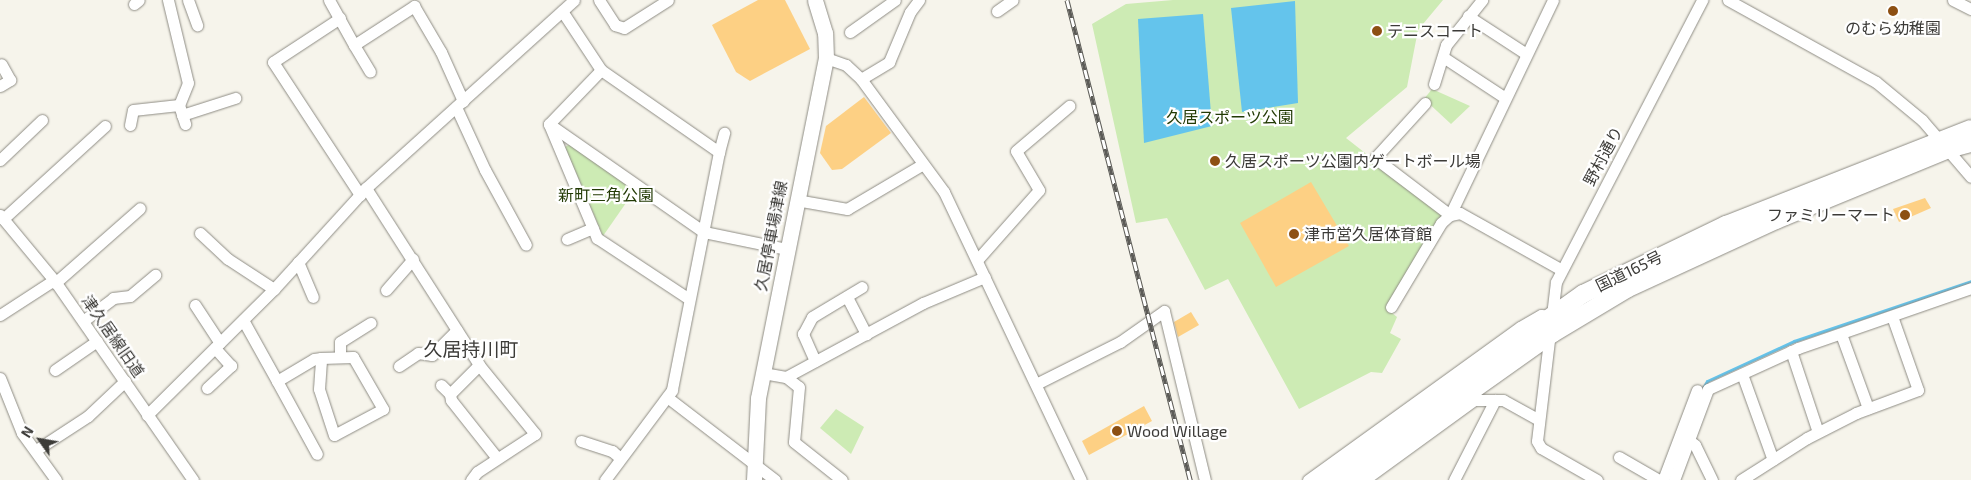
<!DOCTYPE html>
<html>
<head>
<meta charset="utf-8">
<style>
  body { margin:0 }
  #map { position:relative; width:1971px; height:480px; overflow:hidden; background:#f6f4eb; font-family:"Exo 2","Noto Sans JP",sans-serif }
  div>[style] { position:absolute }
  .green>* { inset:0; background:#cdebb4 }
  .water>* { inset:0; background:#64c4ec }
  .stream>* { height:3px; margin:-1.5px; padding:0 1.5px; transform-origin:1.5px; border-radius:1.5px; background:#64c4ec }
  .building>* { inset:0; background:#fdd084 }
  .roads { filter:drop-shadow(0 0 1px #8e8c84) drop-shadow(0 0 1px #8e8c84) }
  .minor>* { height:11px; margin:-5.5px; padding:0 5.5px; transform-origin:5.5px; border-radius:5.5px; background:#fff }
  .major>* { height:15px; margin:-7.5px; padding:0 7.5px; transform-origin:7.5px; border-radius:7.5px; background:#fff }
  .highway>* { height:18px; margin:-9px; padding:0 9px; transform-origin:9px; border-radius:9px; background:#fff }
  .rail>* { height:5px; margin-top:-2.5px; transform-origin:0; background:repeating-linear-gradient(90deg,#fff 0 9px,#5c5b57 0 18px); box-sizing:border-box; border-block:1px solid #5c5b57 }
  .dots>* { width:14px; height:14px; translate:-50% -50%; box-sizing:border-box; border:2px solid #fff; border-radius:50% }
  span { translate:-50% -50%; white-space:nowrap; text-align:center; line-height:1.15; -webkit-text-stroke:4.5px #fff; paint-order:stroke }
  .poi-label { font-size:16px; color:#3c3b38 }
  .left { translate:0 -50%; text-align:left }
  .right { translate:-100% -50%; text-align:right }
  .park-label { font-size:16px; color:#233b05 }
  .street-label { font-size:16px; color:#3c3b38 }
  .quarter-label { font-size:19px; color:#3c3b38 }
  .north { position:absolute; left:15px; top:415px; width:50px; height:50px; -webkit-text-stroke:4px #fff; paint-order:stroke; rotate:302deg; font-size:14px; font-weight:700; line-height:20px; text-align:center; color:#3c3b38 }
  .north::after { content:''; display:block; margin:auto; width:18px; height:22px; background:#3c3b38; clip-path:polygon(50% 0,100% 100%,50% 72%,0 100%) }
</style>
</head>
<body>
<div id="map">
  <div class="green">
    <div style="clip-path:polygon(1173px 0,1443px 0,1418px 30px,1407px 87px,1346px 138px,1443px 214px,1387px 309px,1397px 317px,1390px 333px,1401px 339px,1382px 373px,1371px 372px,1299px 409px,1228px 279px,1205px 290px,1167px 218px,1136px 223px,1092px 24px,1126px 4px)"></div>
    <div style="clip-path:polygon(1432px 89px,1470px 106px,1451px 124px,1424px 99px)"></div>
    <div style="clip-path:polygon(570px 144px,635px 190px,603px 236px,565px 147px)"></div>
    <div style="clip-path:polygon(836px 409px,864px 427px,851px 454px,820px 428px)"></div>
  </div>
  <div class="water">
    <div style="clip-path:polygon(1295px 1px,1298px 103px,1242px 112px,1231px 8px)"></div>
    <div style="clip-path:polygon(1203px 14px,1212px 126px,1144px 143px,1138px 19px)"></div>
  </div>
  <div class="stream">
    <div style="left:1703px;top:388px;width:8px;rotate:-60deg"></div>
    <div style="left:1707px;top:381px;width:96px;rotate:-24.7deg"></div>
    <div style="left:1794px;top:341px;width:187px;rotate:-18.7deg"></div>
  </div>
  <div class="building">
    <div style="clip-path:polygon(758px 0,785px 0,810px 49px,750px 81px,736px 72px,712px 25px)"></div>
    <div style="clip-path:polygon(864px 97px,891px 133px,842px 169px,832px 170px,820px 153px,826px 126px)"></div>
    <div style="clip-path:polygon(1311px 182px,1349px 246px,1276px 287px,1240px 223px)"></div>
    <div style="clip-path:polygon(1925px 198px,1931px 208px,1899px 222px,1893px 209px)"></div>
    <div style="clip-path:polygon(1191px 312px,1199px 325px,1178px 337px,1174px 322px)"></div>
    <div style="clip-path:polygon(1144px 406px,1152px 421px,1089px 455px,1082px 441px)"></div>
  </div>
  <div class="roads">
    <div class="minor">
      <div style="left:168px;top:0;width:85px;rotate:76.5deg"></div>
      <div style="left:188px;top:83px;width:24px;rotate:112deg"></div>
      <div style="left:179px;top:105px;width:20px;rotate:72deg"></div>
      <div style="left:188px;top:0;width:27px;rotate:70deg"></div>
      <div style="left:329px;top:0;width:51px;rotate:60.9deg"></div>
      <div style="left:354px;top:45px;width:72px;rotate:-33deg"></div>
      <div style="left:414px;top:6px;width:53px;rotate:59.6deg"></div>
      <div style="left:441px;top:52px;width:54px;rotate:65.8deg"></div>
      <div style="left:599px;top:0;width:30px;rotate:57deg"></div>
      <div style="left:615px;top:25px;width:9px;rotate:18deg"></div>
      <div style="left:624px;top:28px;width:52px;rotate:-32.5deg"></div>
      <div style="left:1728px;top:0;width:169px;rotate:29deg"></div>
      <div style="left:1876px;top:82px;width:60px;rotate:39.6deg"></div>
      <div style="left:1922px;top:120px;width:75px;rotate:49.3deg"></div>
      <div style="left:1953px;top:0;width:20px;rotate:27deg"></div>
      <div style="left:134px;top:4px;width:6px;rotate:-39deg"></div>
      <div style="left:562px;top:11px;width:71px;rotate:56.5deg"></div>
      <div style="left:601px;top:70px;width:144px;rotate:34.8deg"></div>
      <div style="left:719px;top:152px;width:243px;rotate:101.2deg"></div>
      <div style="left:672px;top:390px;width:112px;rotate:126.7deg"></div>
      <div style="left:997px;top:11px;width:19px;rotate:-35deg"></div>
      <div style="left:1468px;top:16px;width:68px;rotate:33deg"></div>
      <div style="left:340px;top:18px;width:80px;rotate:146.7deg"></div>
      <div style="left:273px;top:62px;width:159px;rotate:56.8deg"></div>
      <div style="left:850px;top:32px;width:55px;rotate:-35.4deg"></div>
      <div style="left:354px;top:45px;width:31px;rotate:59deg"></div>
      <div style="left:1443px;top:57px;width:73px;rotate:33.3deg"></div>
      <div style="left:826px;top:58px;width:21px;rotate:19deg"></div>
      <div style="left:846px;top:65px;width:21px;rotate:43deg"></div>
      <div style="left:861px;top:79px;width:140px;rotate:53.7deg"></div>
      <div style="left:944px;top:192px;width:319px;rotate:64.6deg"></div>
      <div style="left:601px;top:70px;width:75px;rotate:133.9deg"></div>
      <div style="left:549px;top:124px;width:124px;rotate:67.2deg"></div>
      <div style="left:597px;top:238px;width:110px;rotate:33.5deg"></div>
      <div style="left:861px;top:79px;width:33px;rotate:-31deg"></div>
      <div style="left:889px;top:62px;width:54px;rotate:-67.2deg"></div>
      <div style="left:910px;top:12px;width:15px;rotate:-53deg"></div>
      <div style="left:1434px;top:84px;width:41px;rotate:-72.9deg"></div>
      <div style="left:1446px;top:45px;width:58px;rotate:-51.3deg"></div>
      <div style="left:0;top:86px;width:12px;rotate:-31deg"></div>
      <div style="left:10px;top:80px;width:18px;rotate:-119deg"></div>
      <div style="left:1425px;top:103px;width:74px;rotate:132.3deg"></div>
      <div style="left:1375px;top:158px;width:94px;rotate:37.2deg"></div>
      <div style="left:1450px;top:215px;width:10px;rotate:-11deg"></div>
      <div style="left:1460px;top:213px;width:115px;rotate:29.2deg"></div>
      <div style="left:456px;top:107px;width:69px;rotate:65.3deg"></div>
      <div style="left:485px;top:170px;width:85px;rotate:61.3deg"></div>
      <div style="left:182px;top:115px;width:56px;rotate:-17.8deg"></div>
      <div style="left:549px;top:124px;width:189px;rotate:34.9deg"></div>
      <div style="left:704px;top:232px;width:85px;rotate:11.6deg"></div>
      <div style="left:130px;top:125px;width:15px;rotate:-79deg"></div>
      <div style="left:133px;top:110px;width:46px;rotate:-6.2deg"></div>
      <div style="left:719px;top:152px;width:20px;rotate:-75deg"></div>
      <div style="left:0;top:160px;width:58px;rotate:-43.6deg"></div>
      <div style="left:366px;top:188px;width:210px;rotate:57.4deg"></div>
      <div style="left:479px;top:365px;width:89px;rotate:50.9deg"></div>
      <div style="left:535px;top:434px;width:69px;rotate:146.8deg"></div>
      <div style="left:477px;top:472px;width:10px;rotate:127deg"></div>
      <div style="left:796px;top:200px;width:52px;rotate:10deg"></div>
      <div style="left:847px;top:209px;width:88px;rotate:-30.6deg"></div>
      <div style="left:0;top:215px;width:85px;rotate:50.3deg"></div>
      <div style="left:54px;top:280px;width:244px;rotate:55.2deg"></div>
      <div style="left:3px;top:219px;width:138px;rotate:-42.4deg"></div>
      <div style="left:200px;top:233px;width:38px;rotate:43deg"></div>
      <div style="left:228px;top:259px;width:55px;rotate:33.1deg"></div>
      <div style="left:567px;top:239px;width:28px;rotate:-23deg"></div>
      <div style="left:978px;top:259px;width:92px;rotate:-48.5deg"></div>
      <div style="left:1039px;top:190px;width:45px;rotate:-120.5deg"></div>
      <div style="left:1016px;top:151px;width:70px;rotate:-40.3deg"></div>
      <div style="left:298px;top:262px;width:38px;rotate:67deg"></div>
      <div style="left:55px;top:283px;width:113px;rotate:-41.4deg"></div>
      <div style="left:386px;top:290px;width:41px;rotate:-48.9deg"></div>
      <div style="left:847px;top:297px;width:42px;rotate:62.8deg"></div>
      <div style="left:195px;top:305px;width:45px;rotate:56.7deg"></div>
      <div style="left:1391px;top:307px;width:98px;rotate:-59.2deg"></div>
      <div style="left:1441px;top:223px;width:12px;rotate:-42deg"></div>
      <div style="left:1450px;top:215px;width:238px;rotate:-64.4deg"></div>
      <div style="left:0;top:315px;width:64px;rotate:-32.9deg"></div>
      <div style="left:243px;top:320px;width:70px;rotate:60.9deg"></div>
      <div style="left:277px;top:381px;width:43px;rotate:-30.7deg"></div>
      <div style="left:314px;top:359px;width:7px;rotate:-8deg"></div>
      <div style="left:321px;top:358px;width:32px;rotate:-2deg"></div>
      <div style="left:353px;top:357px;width:60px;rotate:60deg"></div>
      <div style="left:383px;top:409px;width:55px;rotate:152deg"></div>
      <div style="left:334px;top:435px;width:48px;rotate:-108.1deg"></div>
      <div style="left:319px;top:389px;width:31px;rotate:-86deg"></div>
      <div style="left:83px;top:321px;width:38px;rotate:-37deg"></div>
      <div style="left:113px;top:298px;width:17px;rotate:-7deg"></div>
      <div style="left:130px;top:296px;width:33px;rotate:-40deg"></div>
      <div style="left:1841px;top:334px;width:79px;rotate:70deg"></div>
      <div style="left:1791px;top:351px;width:85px;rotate:71.6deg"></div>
      <div style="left:340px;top:357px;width:15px;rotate:-90deg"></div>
      <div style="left:340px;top:342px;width:36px;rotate:-32deg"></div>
      <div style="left:815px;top:361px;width:30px;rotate:-114deg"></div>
      <div style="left:803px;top:334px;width:19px;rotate:-62deg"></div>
      <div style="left:812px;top:317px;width:58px;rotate:-31deg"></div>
      <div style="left:479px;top:365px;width:41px;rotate:135deg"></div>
      <div style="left:450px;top:394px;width:6px;rotate:81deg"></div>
      <div style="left:451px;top:400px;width:74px;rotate:51.6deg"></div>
      <div style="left:399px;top:366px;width:23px;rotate:-34deg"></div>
      <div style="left:418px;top:353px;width:14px;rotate:8deg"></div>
      <div style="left:432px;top:355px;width:35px;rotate:-45deg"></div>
      <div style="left:55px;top:370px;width:51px;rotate:-34.6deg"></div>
      <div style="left:763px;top:373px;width:23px;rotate:10deg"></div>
      <div style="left:786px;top:377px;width:156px;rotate:-28.4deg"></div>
      <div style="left:923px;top:303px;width:67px;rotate:-22.8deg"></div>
      <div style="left:1742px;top:374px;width:91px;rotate:70.2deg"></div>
      <div style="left:786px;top:377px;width:16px;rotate:38deg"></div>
      <div style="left:799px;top:387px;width:55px;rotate:95.2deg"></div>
      <div style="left:794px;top:442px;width:61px;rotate:38.4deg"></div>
      <div style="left:0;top:378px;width:59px;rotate:68.2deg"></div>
      <div style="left:22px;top:433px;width:58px;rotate:54.1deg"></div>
      <div style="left:277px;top:381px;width:83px;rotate:61.3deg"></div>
      <div style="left:1036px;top:384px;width:94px;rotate:-26.6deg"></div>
      <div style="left:1120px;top:342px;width:54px;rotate:-35.2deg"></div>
      <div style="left:1164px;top:311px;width:174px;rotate:76.4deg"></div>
      <div style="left:441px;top:385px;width:13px;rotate:45deg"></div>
      <div style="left:207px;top:388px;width:33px;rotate:-43deg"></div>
      <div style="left:231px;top:366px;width:24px;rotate:-132deg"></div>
      <div style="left:667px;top:397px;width:136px;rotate:37.5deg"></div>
      <div style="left:147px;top:415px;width:179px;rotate:-44.8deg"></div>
      <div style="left:274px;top:289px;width:137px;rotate:-47.7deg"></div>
      <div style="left:366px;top:188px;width:280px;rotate:-42.1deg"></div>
      <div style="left:1689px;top:440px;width:8px;rotate:40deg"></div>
      <div style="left:1695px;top:445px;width:39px;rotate:64deg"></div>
      <div style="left:581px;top:441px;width:33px;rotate:18deg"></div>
      <div style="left:612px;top:451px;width:11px;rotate:41deg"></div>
      <div style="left:36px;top:450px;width:62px;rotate:-33.2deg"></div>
      <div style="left:88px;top:416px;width:51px;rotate:-43.4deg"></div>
      <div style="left:1619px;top:457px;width:46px;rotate:29.9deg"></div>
      <div style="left:1308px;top:480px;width:261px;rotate:-35.8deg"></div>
      <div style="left:1520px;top:327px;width:24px;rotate:-30deg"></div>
      <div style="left:1541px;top:315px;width:8px;rotate:7deg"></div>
      <div style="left:1364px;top:480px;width:136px;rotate:-36deg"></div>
      <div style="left:1474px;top:400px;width:21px"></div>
      <div style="left:1454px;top:480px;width:90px;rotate:-62.9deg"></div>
      <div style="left:1495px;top:400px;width:8px"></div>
      <div style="left:1503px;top:400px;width:39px;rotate:29deg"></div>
      <div style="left:1597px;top:480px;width:64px;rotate:-150.3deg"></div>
      <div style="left:1541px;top:448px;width:8px;rotate:-120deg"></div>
      <div style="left:1537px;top:441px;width:160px;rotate:-83.2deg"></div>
      <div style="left:1556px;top:282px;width:318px;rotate:-62.6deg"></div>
      <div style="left:1663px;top:480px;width:96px;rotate:-69.3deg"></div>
      <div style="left:1674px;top:480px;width:97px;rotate:-69.5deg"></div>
      <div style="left:1708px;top:389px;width:99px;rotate:-24.5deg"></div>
      <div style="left:1798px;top:348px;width:183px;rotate:-19.1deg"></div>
      <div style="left:1741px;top:480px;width:78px;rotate:-32.5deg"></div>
      <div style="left:1807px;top:438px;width:55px;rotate:-27deg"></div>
      <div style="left:1856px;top:413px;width:66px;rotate:-20.4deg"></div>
      <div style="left:1918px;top:390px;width:78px;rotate:-109.4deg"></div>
    </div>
    <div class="major">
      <div style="left:754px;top:480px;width:82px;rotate:-87.2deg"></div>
      <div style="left:758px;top:398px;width:347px;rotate:-78.7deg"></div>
      <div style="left:826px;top:58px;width:25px;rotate:-92deg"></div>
      <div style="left:825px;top:33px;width:34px;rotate:-107deg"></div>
    </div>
    <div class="highway">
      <div style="left:1323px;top:480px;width:320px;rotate:-35.6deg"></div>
      <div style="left:1583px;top:294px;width:159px;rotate:-25.8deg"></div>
      <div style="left:1726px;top:225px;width:263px;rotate:-21.4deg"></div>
      <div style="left:1346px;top:480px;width:254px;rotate:-35.4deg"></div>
      <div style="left:1553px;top:333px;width:87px;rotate:-31deg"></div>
      <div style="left:1628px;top:288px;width:163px;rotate:-24.7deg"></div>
      <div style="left:1776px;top:220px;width:186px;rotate:-22.4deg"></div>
      <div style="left:1948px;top:149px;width:24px;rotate:-15deg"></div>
    </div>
  </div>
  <div class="rail">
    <div style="left:1067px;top:0;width:496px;rotate:75.6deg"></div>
  </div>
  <div class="dots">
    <div style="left:1893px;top:11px;background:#8d5013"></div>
    <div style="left:1377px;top:31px;background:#8d5013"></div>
    <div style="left:1215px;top:161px;background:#8d5013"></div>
    <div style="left:1905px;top:215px;background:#8d5013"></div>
    <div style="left:1294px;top:234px;background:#8d5013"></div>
    <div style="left:1117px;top:431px;background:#8d5013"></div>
  </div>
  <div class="poi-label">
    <span style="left:1893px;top:28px">のむら幼稚園</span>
    <span class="left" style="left:1387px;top:31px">テニスコート</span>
    <span class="left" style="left:1225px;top:161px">久居スポーツ公園内ゲートボール場</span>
    <span class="right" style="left:1895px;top:215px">ファミリーマート</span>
    <span class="left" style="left:1304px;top:234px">津市営久居体育館</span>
    <span class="left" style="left:1127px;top:431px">Wood Willage</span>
  </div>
  <div class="park-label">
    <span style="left:1230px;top:117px">久居スポーツ公園</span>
    <span style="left:606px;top:195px">新町三角公園</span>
  </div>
  <div class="street-label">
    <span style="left:1603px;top:156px;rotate:-62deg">野村通り</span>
    <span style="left:771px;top:236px;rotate:-79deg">久居停車場津線</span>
    <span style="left:1629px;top:271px;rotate:-26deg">国道165号</span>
    <span style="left:113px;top:336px;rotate:55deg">津久居線旧道</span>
  </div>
  <div class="quarter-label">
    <span style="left:471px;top:349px">久居持川町</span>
  </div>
  <div class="north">N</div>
</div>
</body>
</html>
